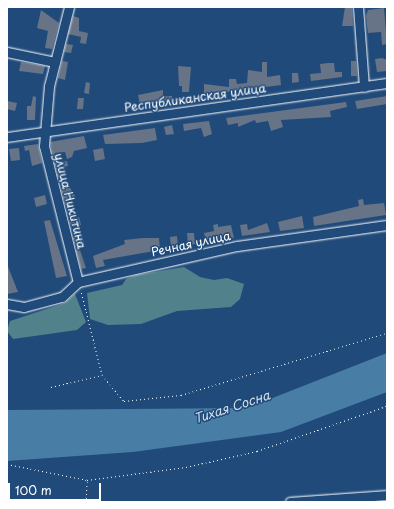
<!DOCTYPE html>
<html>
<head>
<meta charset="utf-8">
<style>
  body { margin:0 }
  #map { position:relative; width:394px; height:509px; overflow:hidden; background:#1f4a7a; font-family:"Playpen Sans",sans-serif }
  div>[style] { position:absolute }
  .green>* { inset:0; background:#51818b }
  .water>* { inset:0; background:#487da5 }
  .building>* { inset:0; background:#677386 }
  .path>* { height:1px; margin-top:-0.5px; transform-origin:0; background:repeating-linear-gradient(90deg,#fff 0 1px,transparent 0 4px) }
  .roads { filter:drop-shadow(0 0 1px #fff) drop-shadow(0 0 1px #fff) }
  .minor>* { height:9px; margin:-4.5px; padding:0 4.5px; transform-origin:4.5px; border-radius:4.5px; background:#1f4a7a }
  span { translate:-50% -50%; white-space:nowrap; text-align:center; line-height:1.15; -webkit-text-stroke:3px #1f4a7a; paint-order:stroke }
  .street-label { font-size:12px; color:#fff }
  .water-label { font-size:13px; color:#d1dee8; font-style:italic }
  .frame { position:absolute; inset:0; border:8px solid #fff; pointer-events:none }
  .scale { position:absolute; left:8px; top:483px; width:93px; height:18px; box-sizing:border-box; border:2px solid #fff; border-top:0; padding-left:5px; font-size:12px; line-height:14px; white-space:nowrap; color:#fff; -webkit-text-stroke:3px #1f4a7a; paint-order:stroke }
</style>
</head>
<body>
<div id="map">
  <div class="green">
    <div style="clip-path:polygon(184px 267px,200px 277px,214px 280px,227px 278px,244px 284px,240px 299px,231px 307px,177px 311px,141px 324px,108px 325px,90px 319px,87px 293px,122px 285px,126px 279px,136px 275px)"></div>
    <div style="clip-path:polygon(75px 294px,86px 322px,77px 330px,13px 339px,7px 331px,10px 321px,65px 303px)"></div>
  </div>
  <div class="water">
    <div style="clip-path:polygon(387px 353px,387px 392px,281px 432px,133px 452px,7px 461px,7px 410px,247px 408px)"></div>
  </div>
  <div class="building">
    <div style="clip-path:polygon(345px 7px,352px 7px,353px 26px,342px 26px)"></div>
    <div style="clip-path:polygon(384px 8px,387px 44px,382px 45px,381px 32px,368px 33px,366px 16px,368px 10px)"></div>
    <div style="clip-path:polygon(41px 10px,59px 23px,52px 49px,45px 48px,48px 31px,37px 28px)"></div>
    <div style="clip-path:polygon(73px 16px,79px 18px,79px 31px,88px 33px,86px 44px,80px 43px,81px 37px,68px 34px)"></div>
    <div style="clip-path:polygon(66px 44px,73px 45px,71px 53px,64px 52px)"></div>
    <div style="clip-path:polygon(382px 58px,387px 60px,387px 71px,377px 72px,375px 59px)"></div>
    <div style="clip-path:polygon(62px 61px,68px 62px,65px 80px,58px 78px)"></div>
    <div style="clip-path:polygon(351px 61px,356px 61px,357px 76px,351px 76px)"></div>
    <div style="clip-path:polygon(21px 62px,45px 66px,43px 74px,19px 71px)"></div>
    <div style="clip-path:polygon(262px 62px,267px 62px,267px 77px,280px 75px,281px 85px,204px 95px,204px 84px,229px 87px,229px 79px,236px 79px,237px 84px,247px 83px,248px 70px,262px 72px)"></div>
    <div style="clip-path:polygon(328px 63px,334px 63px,335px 72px,342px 72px,342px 77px,311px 81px,310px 74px,321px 73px,320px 64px)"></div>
    <div style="clip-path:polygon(178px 66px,191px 67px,189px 92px,182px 92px,182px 86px,179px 86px)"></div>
    <div style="clip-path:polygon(292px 73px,298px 73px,299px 82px,292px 83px)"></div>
    <div style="clip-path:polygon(86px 82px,90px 83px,89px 94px,84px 93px)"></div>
    <div style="clip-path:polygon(163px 90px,163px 96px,172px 96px,172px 101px,140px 105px,138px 95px)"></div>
    <div style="clip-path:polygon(33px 96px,36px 97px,35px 120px,27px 120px,27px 106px,31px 106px)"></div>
    <div style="clip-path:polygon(387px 96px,387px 104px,357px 109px,355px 101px)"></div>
    <div style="clip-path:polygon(78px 98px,84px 98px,83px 109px,77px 109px)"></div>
    <div style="clip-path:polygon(7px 101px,17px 103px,15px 111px,7px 109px)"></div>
    <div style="clip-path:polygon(346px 102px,347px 107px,330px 111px,331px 117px,281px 120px,283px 127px,271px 131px,268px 121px,256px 123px,255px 120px,238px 127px,238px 123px,228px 125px,226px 118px)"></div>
    <div style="clip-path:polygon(209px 121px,212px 134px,204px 137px,201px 128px,184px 131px,183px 124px)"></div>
    <div style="clip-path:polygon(172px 125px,174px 134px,166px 135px,164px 127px)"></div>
    <div style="clip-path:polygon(155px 128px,157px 140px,142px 143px,105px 144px,103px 135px)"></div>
    <div style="clip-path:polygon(84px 136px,87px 148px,74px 151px,72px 157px,67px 159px,65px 152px,55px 153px,54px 161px,50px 142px)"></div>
    <div style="clip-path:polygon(38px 144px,42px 163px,32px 166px,29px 150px,25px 151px,24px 146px)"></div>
    <div style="clip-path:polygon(19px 148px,20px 160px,11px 161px,9px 149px)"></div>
    <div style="clip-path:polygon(103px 148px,105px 159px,95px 161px,93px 150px)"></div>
    <div style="clip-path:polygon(67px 161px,68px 166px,64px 167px,66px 176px,58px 178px,54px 163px)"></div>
    <div style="clip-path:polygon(69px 186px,75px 196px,67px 201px,68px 217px,61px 188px)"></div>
    <div style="clip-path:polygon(45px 195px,47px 204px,36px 207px,34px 198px)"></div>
    <div style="clip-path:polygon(363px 199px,364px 205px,384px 203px,386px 215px,314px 226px,313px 217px,359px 206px,358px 200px)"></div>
    <div style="clip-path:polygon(302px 216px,304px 228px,280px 231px,278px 222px)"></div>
    <div style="clip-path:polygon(79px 217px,81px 225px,71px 227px,69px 220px)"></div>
    <div style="clip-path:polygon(50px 220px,67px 276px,56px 278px,44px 221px)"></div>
    <div style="clip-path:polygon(267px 223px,270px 232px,242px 236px,240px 225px,247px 224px,248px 230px)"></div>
    <div style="clip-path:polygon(218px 224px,218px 227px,231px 225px,234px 238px,206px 242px,204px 233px,214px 231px,213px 225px)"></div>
    <div style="clip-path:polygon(187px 233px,194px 233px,195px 244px,188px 245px)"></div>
    <div style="clip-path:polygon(82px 235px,84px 243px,78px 244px,86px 268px,81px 269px,73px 237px)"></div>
    <div style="clip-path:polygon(177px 236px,178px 247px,171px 248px,170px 237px)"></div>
    <div style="clip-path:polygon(143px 238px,159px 238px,160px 250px,103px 260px,105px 266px,96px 268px,93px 256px,125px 244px,124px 240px)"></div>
    <div style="clip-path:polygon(7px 264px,18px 292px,7px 294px)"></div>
  </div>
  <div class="path">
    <div style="left:102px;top:375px;width:34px;rotate:50deg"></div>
    <div style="left:124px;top:401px;width:57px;rotate:-6deg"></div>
    <div style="left:181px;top:395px;width:215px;rotate:-16.8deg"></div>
    <div style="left:51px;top:387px;width:52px;rotate:-13.2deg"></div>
    <div style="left:102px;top:375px;width:87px;rotate:-104deg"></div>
    <div style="left:7px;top:464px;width:82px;rotate:11.3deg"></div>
    <div style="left:87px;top:480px;width:100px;rotate:-7.5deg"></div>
    <div style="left:186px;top:467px;width:73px;rotate:-12.7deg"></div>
    <div style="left:257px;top:451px;width:138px;rotate:-19.1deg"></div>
    <div style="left:86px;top:502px;width:21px;rotate:-87deg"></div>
  </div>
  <div class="roads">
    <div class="minor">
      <div style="left:69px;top:7px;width:81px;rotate:104.2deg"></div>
      <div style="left:49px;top:86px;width:60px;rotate:94.8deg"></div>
      <div style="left:44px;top:146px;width:140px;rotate:76deg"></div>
      <div style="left:358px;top:7px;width:80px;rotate:85.7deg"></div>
      <div style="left:7px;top:52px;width:49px;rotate:11.8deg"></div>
      <div style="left:7px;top:137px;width:384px;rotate:-8.1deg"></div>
      <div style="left:7px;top:304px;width:17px;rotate:10deg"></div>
      <div style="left:24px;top:307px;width:39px;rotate:-15deg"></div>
      <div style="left:62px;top:297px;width:22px;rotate:-43deg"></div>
      <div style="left:78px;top:282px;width:163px;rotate:-12.8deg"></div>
      <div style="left:237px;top:246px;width:151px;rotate:-8deg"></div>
      <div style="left:290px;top:502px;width:97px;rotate:-4.1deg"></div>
    </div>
  </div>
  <div class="street-label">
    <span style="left:195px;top:98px;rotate:-8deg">Республиканская улица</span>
    <span style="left:70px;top:201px;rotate:76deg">улица Никитина</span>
    <span style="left:191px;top:244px;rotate:-12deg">Речная улица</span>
  </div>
  <div class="water-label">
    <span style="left:232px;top:407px;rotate:-18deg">Тихая Сосна</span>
  </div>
  <div class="frame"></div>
  <div class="scale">100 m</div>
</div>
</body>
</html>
